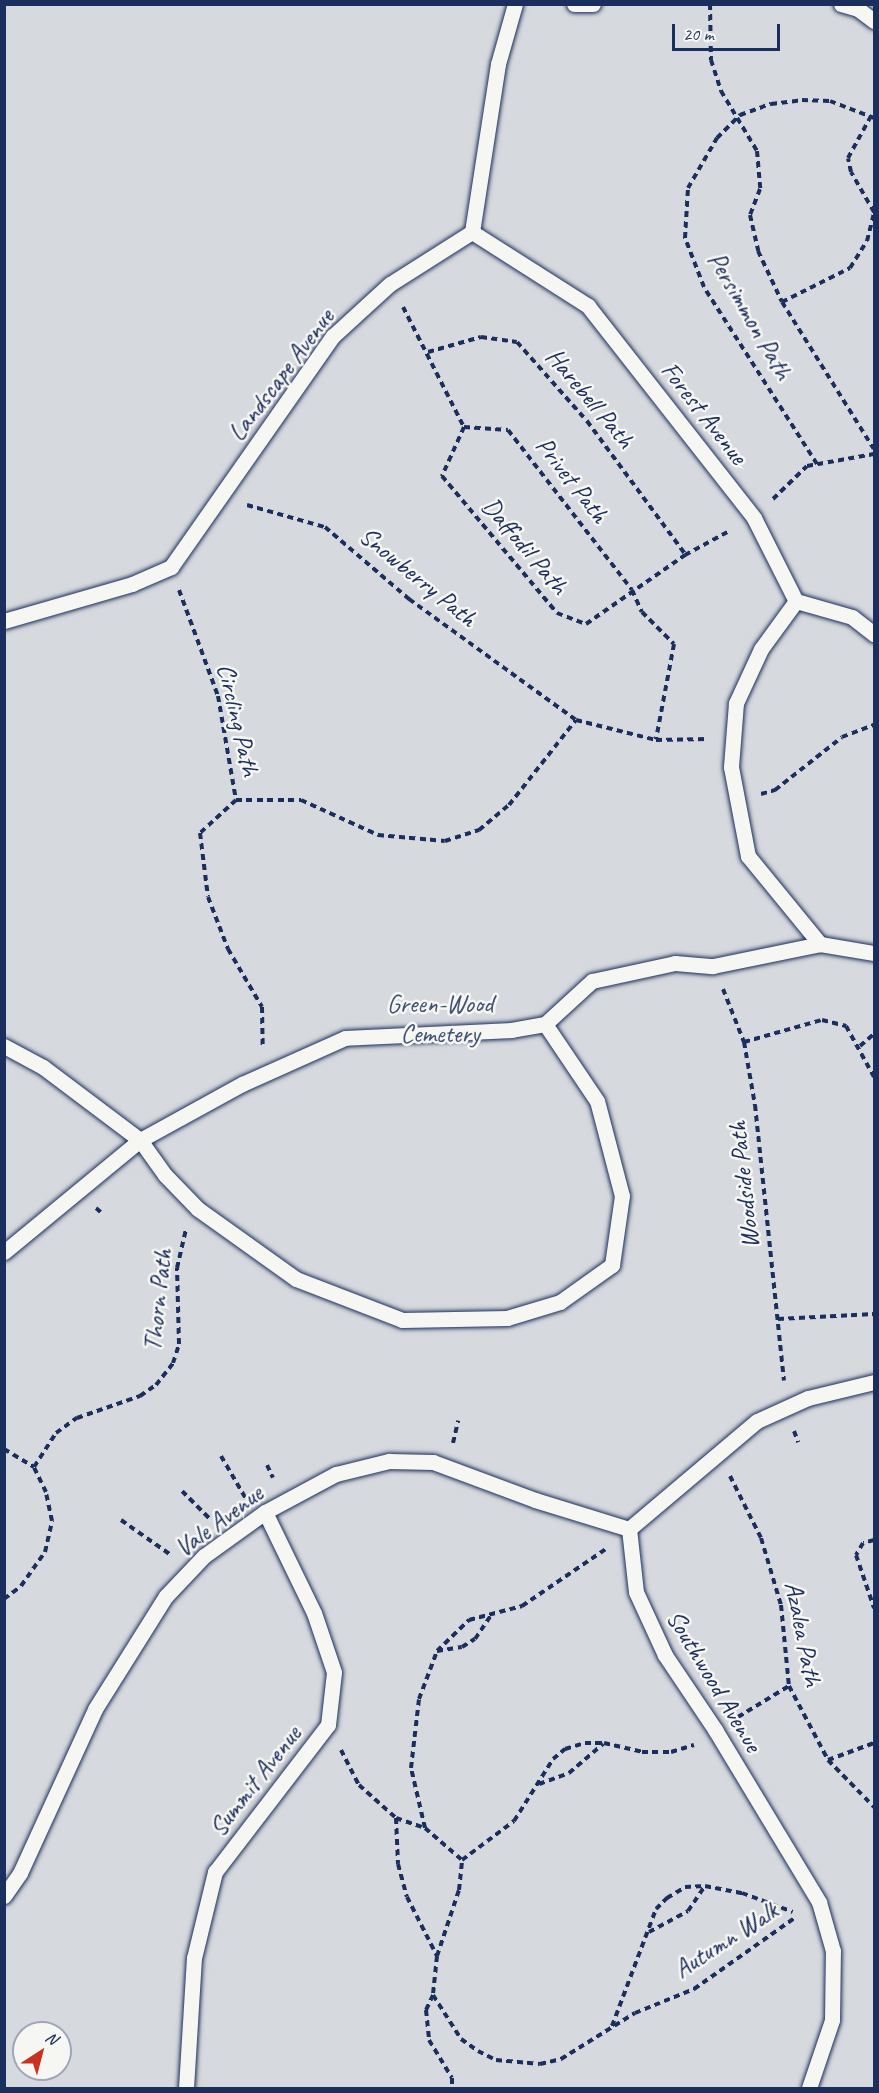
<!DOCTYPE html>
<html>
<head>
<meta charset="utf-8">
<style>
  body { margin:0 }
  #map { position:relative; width:879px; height:2093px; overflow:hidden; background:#f6f6f2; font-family:Caveat,sans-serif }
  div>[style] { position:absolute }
  .green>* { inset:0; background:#d6d9dd }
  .path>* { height:4px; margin-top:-2px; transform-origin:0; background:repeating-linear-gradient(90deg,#1b2f5e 0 6px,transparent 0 10.5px) }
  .roads { filter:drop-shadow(0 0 2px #1b2f5e) drop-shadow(0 0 2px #1b2f5e) }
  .lane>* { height:15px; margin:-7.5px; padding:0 7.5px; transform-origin:7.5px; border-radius:7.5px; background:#f6f6f2 }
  span { translate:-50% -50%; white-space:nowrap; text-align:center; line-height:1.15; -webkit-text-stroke:5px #f6f6f2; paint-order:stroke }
  .street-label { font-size:26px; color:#1b2f5e }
  .park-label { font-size:26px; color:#405177 }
  .frame { position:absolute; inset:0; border:6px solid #1b2f5e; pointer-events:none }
  .north { position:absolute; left:12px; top:2021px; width:60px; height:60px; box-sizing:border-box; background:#f6f6f2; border:2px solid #9ea6b7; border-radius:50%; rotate:36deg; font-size:16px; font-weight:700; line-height:24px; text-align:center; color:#1b2f5e }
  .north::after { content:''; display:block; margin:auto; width:21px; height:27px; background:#c8321e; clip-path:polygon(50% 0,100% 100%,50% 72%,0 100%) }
  .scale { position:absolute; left:672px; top:24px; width:108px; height:27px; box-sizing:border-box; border:3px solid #1b2f5e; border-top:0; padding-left:8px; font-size:18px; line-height:21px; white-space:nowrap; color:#1b2f5e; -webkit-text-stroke:4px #f6f6f2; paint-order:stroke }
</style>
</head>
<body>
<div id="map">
  <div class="green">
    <div style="clip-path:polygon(evenodd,5px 5px,874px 5px,874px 2088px,5px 2088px,5px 5px,24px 2033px,60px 2033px,60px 2069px,24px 2069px,24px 2033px)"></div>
  </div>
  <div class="path">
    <div style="left:710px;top:4px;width:56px;rotate:89deg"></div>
    <div style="left:711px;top:60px;width:33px;rotate:72deg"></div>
    <div style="left:721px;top:91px;width:70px;rotate:59deg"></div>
    <div style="left:757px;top:151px;width:38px;rotate:85deg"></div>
    <div style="left:760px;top:189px;width:28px;rotate:111deg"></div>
    <div style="left:750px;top:215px;width:37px;rotate:77deg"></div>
    <div style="left:758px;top:251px;width:56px;rotate:64.8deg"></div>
    <div style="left:782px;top:302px;width:173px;rotate:58deg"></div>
    <div style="left:782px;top:302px;width:76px;rotate:-26.6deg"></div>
    <div style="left:850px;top:268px;width:32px;rotate:-58deg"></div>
    <div style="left:867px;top:241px;width:30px;rotate:-76deg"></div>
    <div style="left:874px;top:212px;width:46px;rotate:-119.9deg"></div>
    <div style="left:851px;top:172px;width:14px;rotate:-102deg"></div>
    <div style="left:848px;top:158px;width:48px;rotate:-61.3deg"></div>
    <div style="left:403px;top:307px;width:135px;rotate:63.1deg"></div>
    <div style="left:428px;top:352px;width:55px;rotate:-15.8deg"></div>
    <div style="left:481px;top:337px;width:36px;rotate:8deg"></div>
    <div style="left:517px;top:342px;width:106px;rotate:48.5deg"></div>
    <div style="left:587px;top:421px;width:165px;rotate:53.6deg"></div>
    <div style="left:464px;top:427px;width:54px;rotate:114.2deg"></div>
    <div style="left:442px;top:476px;width:179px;rotate:50deg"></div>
    <div style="left:557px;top:613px;width:31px;rotate:21deg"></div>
    <div style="left:586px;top:624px;width:121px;rotate:-34.9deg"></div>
    <div style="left:685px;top:555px;width:52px;rotate:-28.5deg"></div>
    <div style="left:464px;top:427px;width:44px;rotate:3.9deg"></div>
    <div style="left:508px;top:430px;width:202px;rotate:52.2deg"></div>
    <div style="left:632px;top:590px;width:24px;rotate:66deg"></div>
    <div style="left:642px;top:612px;width:45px;rotate:45deg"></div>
    <div style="left:674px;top:644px;width:97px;rotate:100.7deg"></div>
    <div style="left:817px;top:464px;width:210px;rotate:-122.6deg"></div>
    <div style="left:704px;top:287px;width:53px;rotate:-111.2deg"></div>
    <div style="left:685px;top:238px;width:50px;rotate:-86.6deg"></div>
    <div style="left:688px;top:188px;width:58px;rotate:-59.9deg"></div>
    <div style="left:717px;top:138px;width:33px;rotate:-45deg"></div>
    <div style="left:740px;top:115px;width:33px;rotate:-20deg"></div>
    <div style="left:771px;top:104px;width:31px;rotate:-7deg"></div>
    <div style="left:802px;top:100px;width:28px;rotate:2deg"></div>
    <div style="left:830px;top:101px;width:47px;rotate:21.1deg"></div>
    <div style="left:773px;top:499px;width:47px;rotate:-44.1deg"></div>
    <div style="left:807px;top:466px;width:68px;rotate:-10.2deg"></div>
    <div style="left:247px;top:505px;width:81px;rotate:15.8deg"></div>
    <div style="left:325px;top:527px;width:111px;rotate:40.6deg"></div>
    <div style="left:409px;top:599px;width:206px;rotate:35.9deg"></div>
    <div style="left:576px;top:720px;width:82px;rotate:14deg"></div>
    <div style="left:656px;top:740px;width:52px;rotate:-1.1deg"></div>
    <div style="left:179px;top:590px;width:113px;rotate:69.8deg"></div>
    <div style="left:218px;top:696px;width:106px;rotate:80.2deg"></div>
    <div style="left:236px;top:800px;width:49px;rotate:137.5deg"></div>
    <div style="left:200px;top:833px;width:64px;rotate:82.9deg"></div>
    <div style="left:208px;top:897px;width:56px;rotate:69deg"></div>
    <div style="left:228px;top:949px;width:67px;rotate:59.6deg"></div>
    <div style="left:262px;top:1007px;width:39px;rotate:89deg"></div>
    <div style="left:761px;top:794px;width:15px;rotate:-16deg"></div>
    <div style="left:775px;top:790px;width:85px;rotate:-38.3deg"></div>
    <div style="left:842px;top:737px;width:34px;rotate:-21deg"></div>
    <div style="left:236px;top:800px;width:65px"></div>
    <div style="left:301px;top:800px;width:85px;rotate:24.4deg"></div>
    <div style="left:378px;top:835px;width:67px;rotate:5.1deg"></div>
    <div style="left:445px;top:841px;width:36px;rotate:-18deg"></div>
    <div style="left:479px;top:830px;width:39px;rotate:-40deg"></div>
    <div style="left:509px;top:805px;width:108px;rotate:-51.8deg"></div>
    <div style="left:723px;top:989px;width:57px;rotate:68.4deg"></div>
    <div style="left:744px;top:1042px;width:64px;rotate:80.1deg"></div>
    <div style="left:755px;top:1105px;width:277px;rotate:84deg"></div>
    <div style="left:744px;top:1042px;width:81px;rotate:-15.8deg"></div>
    <div style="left:822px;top:1020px;width:25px;rotate:14deg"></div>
    <div style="left:846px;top:1026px;width:58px;rotate:61.2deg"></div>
    <div style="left:860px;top:1046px;width:18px;rotate:-41deg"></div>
    <div style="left:96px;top:1208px;width:9px;rotate:41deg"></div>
    <div style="left:778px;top:1319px;width:96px;rotate:-3deg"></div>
    <div style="left:794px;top:1431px;width:12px;rotate:70deg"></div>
    <div style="left:453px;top:1443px;width:23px;rotate:-77deg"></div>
    <div style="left:4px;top:1449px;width:35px;rotate:31deg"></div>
    <div style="left:221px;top:1456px;width:48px;rotate:59.7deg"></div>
    <div style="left:267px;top:1465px;width:14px;rotate:65deg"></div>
    <div style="left:34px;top:1467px;width:40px;rotate:-57.1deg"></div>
    <div style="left:56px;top:1433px;width:26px;rotate:-36deg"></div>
    <div style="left:77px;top:1418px;width:67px;rotate:-19.2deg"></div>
    <div style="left:140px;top:1396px;width:19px;rotate:-35deg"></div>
    <div style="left:156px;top:1385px;width:28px;rotate:-52deg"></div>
    <div style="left:173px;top:1363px;width:20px;rotate:-72deg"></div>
    <div style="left:179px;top:1344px;width:76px;rotate:-91.5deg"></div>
    <div style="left:177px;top:1268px;width:39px;rotate:-77deg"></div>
    <div style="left:730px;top:1476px;width:69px;rotate:63.4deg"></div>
    <div style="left:761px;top:1538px;width:70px;rotate:73.4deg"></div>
    <div style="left:781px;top:1605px;width:81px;rotate:84.4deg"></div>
    <div style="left:789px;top:1686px;width:84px;rotate:62.2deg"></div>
    <div style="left:828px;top:1760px;width:66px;rotate:45.6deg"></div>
    <div style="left:182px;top:1491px;width:41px;rotate:45deg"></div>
    <div style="left:121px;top:1520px;width:61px;rotate:35deg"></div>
    <div style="left:874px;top:1540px;width:11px;rotate:165deg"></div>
    <div style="left:863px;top:1543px;width:14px;rotate:120deg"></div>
    <div style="left:856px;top:1555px;width:56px;rotate:71.2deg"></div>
    <div style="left:4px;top:1599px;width:21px;rotate:-37deg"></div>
    <div style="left:21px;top:1586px;width:42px;rotate:-54.8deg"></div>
    <div style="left:45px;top:1552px;width:32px;rotate:-77deg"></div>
    <div style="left:52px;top:1521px;width:30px;rotate:-102deg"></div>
    <div style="left:46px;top:1492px;width:28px;rotate:-116deg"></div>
    <div style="left:437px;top:1651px;width:25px;rotate:-9deg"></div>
    <div style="left:462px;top:1647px;width:15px;rotate:-32deg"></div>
    <div style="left:475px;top:1639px;width:30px;rotate:-56deg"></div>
    <div style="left:738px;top:1717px;width:60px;rotate:-31.3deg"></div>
    <div style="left:341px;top:1750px;width:39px;rotate:63deg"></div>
    <div style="left:359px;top:1785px;width:50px;rotate:41.7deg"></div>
    <div style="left:396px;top:1818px;width:31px;rotate:19deg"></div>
    <div style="left:425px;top:1828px;width:49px;rotate:40.9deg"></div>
    <div style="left:828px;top:1760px;width:49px;rotate:-20.3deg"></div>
    <div style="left:539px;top:1784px;width:32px;rotate:-20deg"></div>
    <div style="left:569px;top:1773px;width:45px;rotate:-40.5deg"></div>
    <div style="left:396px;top:1818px;width:46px;rotate:87.5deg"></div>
    <div style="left:398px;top:1864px;width:34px;rotate:75deg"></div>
    <div style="left:407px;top:1897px;width:66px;rotate:63deg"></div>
    <div style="left:437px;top:1956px;width:70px;rotate:-71.6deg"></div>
    <div style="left:459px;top:1890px;width:30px;rotate:-84deg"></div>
    <div style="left:425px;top:1828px;width:62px;rotate:-103.1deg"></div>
    <div style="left:411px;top:1768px;width:69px;rotate:-83.4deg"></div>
    <div style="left:419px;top:1699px;width:51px;rotate:-69.4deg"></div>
    <div style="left:437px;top:1651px;width:45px;rotate:-44.1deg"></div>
    <div style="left:469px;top:1620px;width:55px;rotate:-14.8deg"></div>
    <div style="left:522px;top:1606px;width:102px;rotate:-34.2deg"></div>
    <div style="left:462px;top:1860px;width:65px;rotate:-36.9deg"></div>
    <div style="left:514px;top:1821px;width:73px;rotate:-57.8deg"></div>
    <div style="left:553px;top:1759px;width:16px;rotate:-40deg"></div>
    <div style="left:565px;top:1749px;width:21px;rotate:-17deg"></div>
    <div style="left:585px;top:1743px;width:19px"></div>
    <div style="left:604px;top:1743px;width:39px;rotate:13deg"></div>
    <div style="left:642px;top:1752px;width:29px"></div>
    <div style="left:671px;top:1752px;width:24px;rotate:-17deg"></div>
    <div style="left:649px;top:1932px;width:44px;rotate:-28.3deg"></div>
    <div style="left:688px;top:1911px;width:30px;rotate:-56deg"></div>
    <div style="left:437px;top:1956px;width:39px;rotate:96deg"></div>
    <div style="left:433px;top:1995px;width:17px;rotate:115deg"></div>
    <div style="left:426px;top:2010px;width:30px;rotate:84deg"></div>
    <div style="left:429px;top:2040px;width:44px;rotate:58.8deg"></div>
    <div style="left:452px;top:2078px;width:10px;rotate:90deg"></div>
    <div style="left:433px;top:1995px;width:52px;rotate:57.5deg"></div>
    <div style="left:461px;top:2039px;width:21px;rotate:35deg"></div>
    <div style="left:478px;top:2051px;width:20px;rotate:27deg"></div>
    <div style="left:496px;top:2060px;width:44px;rotate:5.2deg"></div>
    <div style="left:540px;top:2064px;width:22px;rotate:-13deg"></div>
    <div style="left:561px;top:2059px;width:87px;rotate:-31.9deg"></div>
    <div style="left:635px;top:2013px;width:64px;rotate:-22.1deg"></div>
    <div style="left:694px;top:1989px;width:125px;rotate:-35.2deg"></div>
    <div style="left:612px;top:2026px;width:125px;rotate:-69.4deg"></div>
    <div style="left:656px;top:1909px;width:16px;rotate:-45deg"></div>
    <div style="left:667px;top:1898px;width:21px;rotate:-31deg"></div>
    <div style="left:685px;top:1887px;width:20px;rotate:-3deg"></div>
    <div style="left:705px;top:1886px;width:38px;rotate:11deg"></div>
    <div style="left:742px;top:1893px;width:54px;rotate:20.4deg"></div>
  </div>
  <div class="roads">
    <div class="lane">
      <div style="left:574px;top:4px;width:19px"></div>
      <div style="left:841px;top:4px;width:18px;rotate:16deg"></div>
      <div style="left:858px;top:9px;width:20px;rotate:37deg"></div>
      <div style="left:472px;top:232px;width:138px;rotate:32.5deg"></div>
      <div style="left:588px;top:306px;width:269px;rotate:51.9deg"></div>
      <div style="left:754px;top:518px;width:93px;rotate:63.2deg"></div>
      <div style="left:796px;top:601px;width:58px;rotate:15.9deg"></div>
      <div style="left:852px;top:617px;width:28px;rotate:38deg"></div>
      <div style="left:796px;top:601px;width:59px;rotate:126.1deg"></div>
      <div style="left:761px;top:649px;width:60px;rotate:114.8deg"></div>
      <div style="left:736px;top:703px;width:64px;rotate:94.5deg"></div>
      <div style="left:731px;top:767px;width:91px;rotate:79.2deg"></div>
      <div style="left:748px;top:856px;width:114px;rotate:50.7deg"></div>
      <div style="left:820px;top:944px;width:55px;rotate:9.5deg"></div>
      <div style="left:4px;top:621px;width:133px;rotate:-16.1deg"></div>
      <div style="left:132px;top:584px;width:43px;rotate:-23.6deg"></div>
      <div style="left:171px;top:567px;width:282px;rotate:-55deg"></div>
      <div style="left:333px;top:336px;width:77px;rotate:-42.4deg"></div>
      <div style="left:390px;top:284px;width:97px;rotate:-32.4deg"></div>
      <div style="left:472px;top:232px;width:170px;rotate:-81.2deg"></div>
      <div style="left:498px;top:64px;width:62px;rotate:-74.2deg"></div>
      <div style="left:545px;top:1024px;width:64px;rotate:-42.5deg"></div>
      <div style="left:592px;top:981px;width:85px;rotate:-12.2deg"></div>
      <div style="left:675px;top:963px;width:38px;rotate:5deg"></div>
      <div style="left:713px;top:966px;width:109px;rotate:-11.6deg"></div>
      <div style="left:4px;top:1046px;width:44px;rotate:28.3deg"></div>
      <div style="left:43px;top:1067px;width:121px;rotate:37deg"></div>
      <div style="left:140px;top:1140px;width:43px;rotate:54.5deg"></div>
      <div style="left:165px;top:1175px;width:47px;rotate:45.9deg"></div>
      <div style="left:198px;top:1209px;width:120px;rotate:35.5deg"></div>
      <div style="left:296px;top:1279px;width:114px;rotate:21.1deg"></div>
      <div style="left:402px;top:1320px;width:105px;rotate:-1.1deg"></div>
      <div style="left:507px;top:1318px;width:55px;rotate:-16.8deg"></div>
      <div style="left:560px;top:1302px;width:64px;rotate:-35.4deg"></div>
      <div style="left:612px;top:1265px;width:70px;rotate:-81.8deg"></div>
      <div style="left:622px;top:1196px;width:98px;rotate:-104.7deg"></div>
      <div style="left:597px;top:1101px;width:93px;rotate:-124deg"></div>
      <div style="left:545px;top:1024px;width:34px;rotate:170deg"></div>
      <div style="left:512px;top:1030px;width:167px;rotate:177.3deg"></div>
      <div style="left:345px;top:1038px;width:113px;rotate:155.9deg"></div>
      <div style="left:242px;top:1084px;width:116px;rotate:151.2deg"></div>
      <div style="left:140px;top:1140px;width:176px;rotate:140.5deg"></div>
      <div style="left:4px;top:1896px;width:28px;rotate:-55deg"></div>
      <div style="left:20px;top:1873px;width:180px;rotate:-65.4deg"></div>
      <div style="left:95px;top:1709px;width:133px;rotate:-57.9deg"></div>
      <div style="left:166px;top:1596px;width:55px;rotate:-46.5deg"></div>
      <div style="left:204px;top:1556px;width:75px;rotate:-35.8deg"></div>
      <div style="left:265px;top:1512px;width:81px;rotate:-28.2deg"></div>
      <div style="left:336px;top:1474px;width:55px;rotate:-13.8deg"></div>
      <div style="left:389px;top:1461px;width:44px;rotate:1.3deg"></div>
      <div style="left:433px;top:1462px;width:109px;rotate:20.4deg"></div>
      <div style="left:535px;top:1500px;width:98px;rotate:17.1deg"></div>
      <div style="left:186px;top:2088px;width:130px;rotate:-86.5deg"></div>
      <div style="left:194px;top:1958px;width:89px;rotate:-76.3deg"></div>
      <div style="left:215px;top:1872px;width:185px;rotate:-52.5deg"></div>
      <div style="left:328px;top:1725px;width:53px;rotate:-83.5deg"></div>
      <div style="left:334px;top:1672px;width:62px;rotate:-108.7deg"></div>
      <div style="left:314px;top:1613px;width:112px;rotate:-115.9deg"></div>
      <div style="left:809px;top:2088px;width:72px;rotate:-71.3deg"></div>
      <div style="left:832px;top:2020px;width:69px;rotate:-89.2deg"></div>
      <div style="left:833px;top:1951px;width:51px;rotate:-105.9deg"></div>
      <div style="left:819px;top:1902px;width:200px;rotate:-121.1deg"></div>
      <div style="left:716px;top:1731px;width:92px;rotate:-123.9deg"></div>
      <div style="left:665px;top:1655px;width:69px;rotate:-114.7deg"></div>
      <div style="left:636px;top:1592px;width:63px;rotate:-96.3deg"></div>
      <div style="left:629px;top:1529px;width:167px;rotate:-40.2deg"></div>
      <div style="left:757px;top:1421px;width:56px;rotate:-24.3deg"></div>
      <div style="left:808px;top:1398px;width:68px;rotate:-13.6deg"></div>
    </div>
  </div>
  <div class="street-label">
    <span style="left:750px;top:316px;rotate:60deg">Persimmon Path</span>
    <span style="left:281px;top:375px;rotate:-53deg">Landscape Avenue</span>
    <span style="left:590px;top:398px;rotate:50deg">Harebell Path</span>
    <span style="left:704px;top:413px;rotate:52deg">Forest Avenue</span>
    <span style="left:572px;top:480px;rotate:52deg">Privet Path</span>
    <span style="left:525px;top:546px;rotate:50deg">Daffodil Path</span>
    <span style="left:418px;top:577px;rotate:39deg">Snowberry Path</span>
    <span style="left:238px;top:720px;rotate:77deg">Circling Path</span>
    <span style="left:744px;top:1185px;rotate:-96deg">Woodside Path</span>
    <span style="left:158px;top:1300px;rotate:-84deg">Thorn Path</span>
    <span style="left:219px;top:1521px;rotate:-37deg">Vale Avenue</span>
    <span style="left:803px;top:1634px;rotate:79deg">Azalea Path</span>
    <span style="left:714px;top:1681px;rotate:59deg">Southwood Avenue</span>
    <span style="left:255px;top:1781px;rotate:-52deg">Summit Avenue</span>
    <span style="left:726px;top:1940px;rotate:-33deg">Autumn Walk</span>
  </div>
  <div class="park-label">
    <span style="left:440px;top:1019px">Green-Wood<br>Cemetery</span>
  </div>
  <div class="frame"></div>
  <div class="north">N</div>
  <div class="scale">20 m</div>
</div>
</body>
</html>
